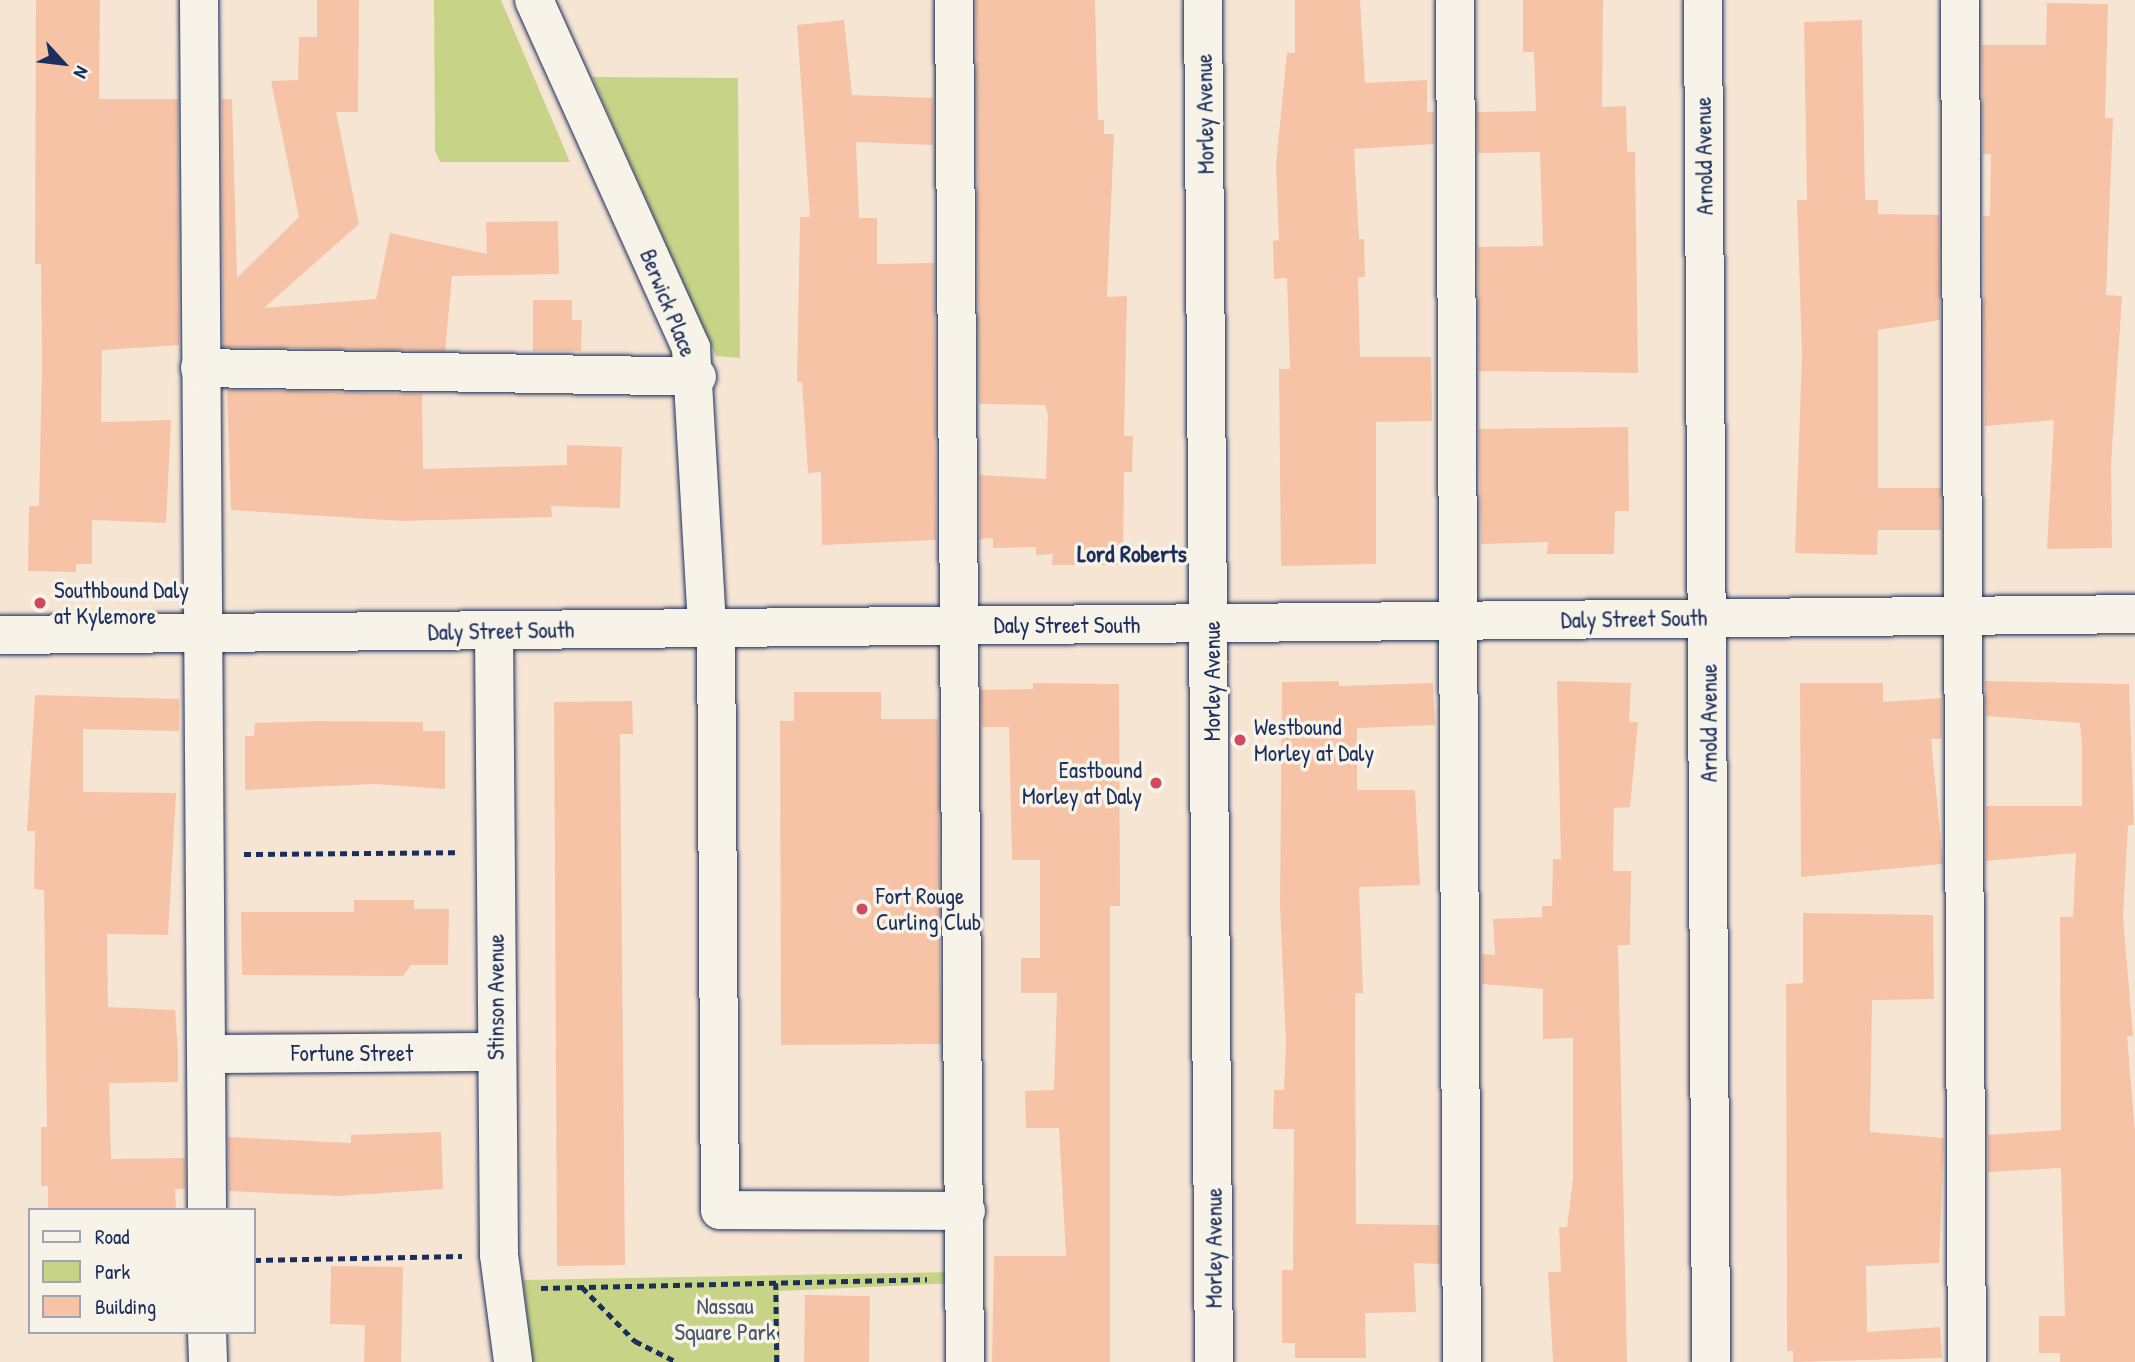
<!DOCTYPE html>
<html>
<head>
<meta charset="utf-8">
<style>
  body { margin:0 }
  #map { position:relative; width:2135px; height:1362px; overflow:hidden; background:#f7e5d4; font-family:"Patrick Hand",sans-serif }
  div>[style] { position:absolute }
  .green>* { inset:0; background:#c7d488 }
  .building>* { inset:0; background:#f6c3a6 }
  .path>* { height:4.5px; margin-top:-2.25px; transform-origin:0; background:repeating-linear-gradient(90deg,#1b2f5e 0 7px,transparent 0 12px) }
  .roads { filter:drop-shadow(0 0 2px #1b2f5e) drop-shadow(0 0 2px #1b2f5e) }
  .minor>* { height:38px; margin:-19px; padding:0 19px; transform-origin:19px; border-radius:19px; background:#f7f3e8 }
  .dots>* { width:19px; height:19px; translate:-50% -50%; box-sizing:border-box; border:4px solid #f7f3e8; border-radius:50% }
  span { translate:-50% -50%; white-space:nowrap; text-align:center; line-height:1.15; -webkit-text-stroke:7px #f7f3e8; paint-order:stroke }
  .street-label { font-size:23px; color:#1b2f5e }
  .poi-label { font-size:23px; color:#1b2f5e }
  .left { translate:0 -50%; text-align:left }
  .right { translate:-100% -50%; text-align:right }
  .park-label { font-size:23px; color:#465868 }
  .neighbourhood-label { font-size:24px; color:#1b2f5e; font-weight:700 }
  .legend { position:absolute; left:28px; top:1208px; width:228px; height:126px; box-sizing:border-box; background:#f7f3e8; border:2px solid #9fa5b1; margin:0; padding:9px 12px; list-style:none; font-size:21px; color:#1b2f5e }
  .legend li { display:flex; align-items:center; gap:14px; height:35px }
  .legend b { width:35px; border:2px solid #9fa5b1 }
  .north { position:absolute; left:28px; top:28px; width:70px; height:70px; -webkit-text-stroke:5px #f7f3e8; paint-order:stroke; rotate:117deg; font-size:19px; font-weight:700; line-height:28px; text-align:center; color:#1b2f5e }
  .north::after { content:''; display:block; margin:auto; width:24px; height:32px; background:#1b2f5e; clip-path:polygon(50% 0,100% 100%,50% 72%,0 100%) }
</style>
</head>
<body>
<div id="map">
  <div class="green">
    <div style="clip-path:polygon(434px 0,501px 0,570px 162px,440px 162px,435px 151px)"></div>
    <div style="clip-path:polygon(592px 77px,738px 78px,740px 358px,716px 356px)"></div>
    <div style="clip-path:polygon(956px 1272px,958px 1283px,779px 1291px,780px 1362px,533px 1362px,523px 1280px)"></div>
  </div>
  <div class="building">
    <div style="clip-path:polygon(36px 0,100px 0,99px 99px,178px 99px,179px 345px,102px 350px,101px 422px,171px 420px,166px 523px,92px 520px,92px 564px,76px 564px,76px 572px,28px 571px,29px 506px,39px 506px,42px 364px,41px 264px,35px 264px)"></div>
    <div style="clip-path:polygon(317px 0,359px 0,358px 112px,336px 112px,359px 224px,264px 308px,376px 299px,390px 233px,487px 254px,486px 222px,558px 221px,559px 274px,452px 276px,445px 351px,223px 347px,222px 99px,232px 99px,237px 278px,299px 217px,271px 81px,298px 80px,299px 37px,317px 37px)"></div>
    <div style="clip-path:polygon(976px 0,1095px 0,1098px 120px,1104px 120px,1104px 134px,1114px 134px,1107px 297px,1127px 296px,1124px 436px,1133px 436px,1132px 472px,1124px 472px,1123px 565px,1052px 565px,1053px 554px,1036px 555px,1036px 547px,993px 548px,993px 538px,980px 539px,980px 475px,1046px 479px,1048px 415px,1045px 405px,979px 404px)"></div>
    <div style="clip-path:polygon(1295px 0,1360px 0,1365px 83px,1427px 80px,1427px 112px,1434px 112px,1434px 144px,1354px 149px,1359px 239px,1364px 239px,1365px 277px,1358px 277px,1360px 357px,1431px 357px,1432px 421px,1376px 422px,1376px 564px,1281px 566px,1279px 369px,1290px 369px,1287px 278px,1274px 279px,1273px 241px,1279px 240px,1276px 164px,1287px 53px,1295px 53px)"></div>
    <div style="clip-path:polygon(1523px 0,1603px 0,1602px 107px,1626px 106px,1627px 152px,1635px 152px,1638px 373px,1479px 371px,1478px 247px,1543px 246px,1540px 152px,1478px 153px,1477px 112px,1536px 111px,1534px 52px,1523px 52px)"></div>
    <div style="clip-path:polygon(2047px 3px,2108px 4px,2105px 118px,2113px 118px,2106px 295px,2122px 296px,2111px 464px,2112px 548px,2047px 549px,2054px 420px,1985px 426px,1983px 216px,1990px 216px,1991px 154px,1983px 154px,1982px 45px,2046px 45px)"></div>
    <div style="clip-path:polygon(844px 20px,852px 95px,933px 98px,933px 145px,856px 142px,859px 218px,877px 218px,877px 264px,934px 263px,936px 540px,822px 545px,821px 472px,808px 473px,802px 382px,797px 382px,800px 217px,810px 217px,797px 25px)"></div>
    <div style="clip-path:polygon(1862px 20px,1865px 200px,1878px 200px,1878px 214px,1939px 215px,1940px 320px,1878px 330px,1878px 488px,1941px 488px,1941px 530px,1878px 530px,1877px 555px,1795px 553px,1802px 355px,1797px 200px,1807px 200px,1804px 22px)"></div>
    <div style="clip-path:polygon(533px 300px,572px 300px,572px 320px,582px 320px,581px 351px,533px 351px)"></div>
    <div style="clip-path:polygon(227px 390px,422px 394px,423px 469px,567px 465px,567px 445px,622px 447px,620px 508px,551px 506px,552px 517px,402px 521px,231px 510px)"></div>
    <div style="clip-path:polygon(1628px 427px,1629px 511px,1615px 511px,1614px 554px,1547px 554px,1548px 542px,1481px 544px,1479px 429px)"></div>
    <div style="clip-path:polygon(1339px 681px,1339px 686px,1433px 683px,1435px 725px,1357px 728px,1357px 790px,1415px 790px,1420px 885px,1359px 887px,1363px 993px,1355px 993px,1356px 1224px,1439px 1225px,1440px 1264px,1414px 1263px,1416px 1312px,1365px 1313px,1366px 1358px,1295px 1358px,1295px 1343px,1282px 1343px,1282px 1270px,1293px 1270px,1294px 1129px,1273px 1129px,1274px 1090px,1284px 1090px,1286px 1043px,1280px 905px,1282px 682px)"></div>
    <div style="clip-path:polygon(1557px 681px,1631px 683px,1629px 722px,1638px 722px,1630px 807px,1614px 808px,1613px 871px,1631px 871px,1630px 945px,1618px 945px,1627px 1362px,1553px 1362px,1548px 1272px,1561px 1272px,1559px 1227px,1567px 1227px,1573px 1180px,1573px 1038px,1543px 1039px,1543px 989px,1482px 984px,1482px 954px,1495px 955px,1493px 919px,1542px 917px,1542px 906px,1552px 906px,1553px 859px,1561px 859px)"></div>
    <div style="clip-path:polygon(1985px 681px,2129px 684px,2134px 825px,2128px 825px,2123px 917px,2133px 1036px,2127px 1036px,2135px 1132px,2135px 1362px,2060px 1362px,2060px 1353px,2039px 1353px,2039px 1316px,2065px 1316px,2061px 1168px,1988px 1172px,1988px 1135px,2061px 1130px,2060px 917px,2073px 917px,2076px 853px,1986px 861px,1986px 806px,2082px 806px,2082px 746px,2080px 723px,1986px 716px)"></div>
    <div style="clip-path:polygon(1033px 683px,1119px 684px,1120px 906px,1110px 906px,1110px 1362px,992px 1362px,994px 1256px,1066px 1256px,1059px 1128px,1026px 1128px,1025px 1091px,1054px 1090px,1057px 993px,1021px 993px,1021px 958px,1040px 958px,1040px 860px,1012px 860px,1009px 727px,982px 727px,981px 690px,1033px 689px)"></div>
    <div style="clip-path:polygon(1800px 683px,1883px 683px,1883px 702px,1942px 698px,1942px 739px,1931px 739px,1943px 864px,1801px 877px)"></div>
    <div style="clip-path:polygon(794px 692px,881px 692px,881px 719px,938px 719px,941px 1044px,781px 1045px,780px 721px,794px 721px)"></div>
    <div style="clip-path:polygon(35px 695px,179px 699px,179px 731px,83px 729px,83px 792px,176px 793px,168px 935px,107px 934px,108px 1007px,175px 1010px,178px 1052px,178px 1082px,109px 1083px,111px 1159px,185px 1158px,185px 1189px,175px 1189px,176px 1210px,48px 1210px,48px 1186px,41px 1186px,41px 1127px,47px 1127px,44px 890px,34px 889px,35px 831px,27px 831px)"></div>
    <div style="clip-path:polygon(632px 701px,633px 734px,620px 734px,625px 1265px,557px 1266px,554px 702px)"></div>
    <div style="clip-path:polygon(317px 721px,423px 722px,423px 731px,445px 731px,445px 789px,375px 784px,245px 790px,245px 736px,254px 736px,255px 723px)"></div>
    <div style="clip-path:polygon(354px 900px,414px 900px,414px 909px,449px 909px,448px 965px,411px 965px,403px 976px,242px 975px,241px 912px,354px 912px)"></div>
    <div style="clip-path:polygon(1803px 913px,1933px 915px,1934px 999px,1872px 1000px,1870px 1132px,1944px 1138px,1939px 1263px,1866px 1266px,1867px 1332px,1940px 1327px,1942px 1358px,1793px 1362px,1793px 1351px,1787px 1351px,1786px 984px,1803px 983px)"></div>
    <div style="clip-path:polygon(441px 1132px,443px 1189px,339px 1196px,229px 1191px,228px 1137px,351px 1143px,351px 1135px)"></div>
    <div style="clip-path:polygon(331px 1266px,403px 1267px,401px 1362px,364px 1362px,365px 1325px,330px 1324px)"></div>
    <div style="clip-path:polygon(805px 1295px,870px 1296px,869px 1362px,804px 1362px)"></div>
  </div>
  <div class="path">
    <div style="left:244px;top:854px;width:212px;rotate:-0.5deg"></div>
    <div style="left:254px;top:1260px;width:208px;rotate:-1.1deg"></div>
    <div style="left:776px;top:1283px;width:79px;rotate:89.3deg"></div>
    <div style="left:582px;top:1287px;width:76px;rotate:45.5deg"></div>
    <div style="left:635px;top:1341px;width:47px;rotate:26.6deg"></div>
    <div style="left:541px;top:1288px;width:386px;rotate:-1.3deg"></div>
  </div>
  <div class="roads">
    <div class="minor">
      <div style="left:199px;top:0;width:1210px;rotate:89.62deg"></div>
      <div style="left:534px;top:0;width:382px;rotate:65.7deg"></div>
      <div style="left:691px;top:348px;width:280px;rotate:86.7deg"></div>
      <div style="left:954px;top:0;width:1362px;rotate:89.54deg"></div>
      <div style="left:1203px;top:0;width:1362px;rotate:89.54deg"></div>
      <div style="left:1455px;top:0;width:1362px;rotate:89.71deg"></div>
      <div style="left:1703px;top:0;width:1362px;rotate:89.66deg"></div>
      <div style="left:1960px;top:0;width:1362px;rotate:89.71deg"></div>
      <div style="left:200px;top:368px;width:497px;rotate:1deg"></div>
      <div style="left:716px;top:628px;width:582px;rotate:89.61deg"></div>
      <div style="left:720px;top:1210px;width:246px;rotate:0.2deg"></div>
      <div style="left:494px;top:632px;width:623px;rotate:89.54deg"></div>
      <div style="left:499px;top:1255px;width:108px;rotate:82.5deg"></div>
      <div style="left:0;top:635px;width:2135px;rotate:-0.56deg"></div>
      <div style="left:207px;top:1054px;width:289px;rotate:-0.4deg"></div>
      <div style="left:207px;top:1332px;width:30px;rotate:88deg"></div>
    </div>
  </div>
  <div class="dots">
    <div style="left:40px;top:603px;background:#d1495b"></div>
    <div style="left:1240px;top:740px;background:#d1495b"></div>
    <div style="left:1156px;top:783px;background:#d1495b"></div>
    <div style="left:862px;top:909px;background:#d1495b"></div>
  </div>
  <div class="street-label">
    <span style="left:1205px;top:114px;rotate:-91deg">Morley Avenue</span>
    <span style="left:1704px;top:156px;rotate:-91deg">Arnold Avenue</span>
    <span style="left:668px;top:303px;rotate:68deg">Berwick Place</span>
    <span style="left:1634px;top:619px;rotate:-1deg">Daly Street South</span>
    <span style="left:1067px;top:625px">Daly Street South</span>
    <span style="left:501px;top:631px;rotate:-1deg">Daly Street South</span>
    <span style="left:1212px;top:681px;rotate:-90deg">Morley Avenue</span>
    <span style="left:1709px;top:723px;rotate:-90deg">Arnold Avenue</span>
    <span style="left:496px;top:997px;rotate:-90deg">Stinson Avenue</span>
    <span style="left:352px;top:1053px">Fortune Street</span>
    <span style="left:1214px;top:1248px;rotate:-90deg">Morley Avenue</span>
  </div>
  <div class="poi-label">
    <span class="left" style="left:54px;top:603px">Southbound Daly<br>at Kylemore</span>
    <span class="left" style="left:1254px;top:740px">Westbound<br>Morley at Daly</span>
    <span class="right" style="left:1142px;top:783px">Eastbound<br>Morley at Daly</span>
    <span class="left" style="left:876px;top:909px">Fort Rouge<br>Curling Club</span>
  </div>
  <div class="park-label">
    <span style="left:725px;top:1319px">Nassau<br>Square Park</span>
  </div>
  <div class="neighbourhood-label">
    <span style="left:1132px;top:554px">Lord Roberts</span>
  </div>
  <ul class="legend">
  <li><b style="height:9px;background:#f7f3e8"></b>Road</li>
  <li><b style="height:19px;background:#c7d488"></b>Park</li>
  <li><b style="height:19px;background:#f6c3a6"></b>Building</li>
  </ul>
  <div class="north">N</div>
</div>
</body>
</html>
